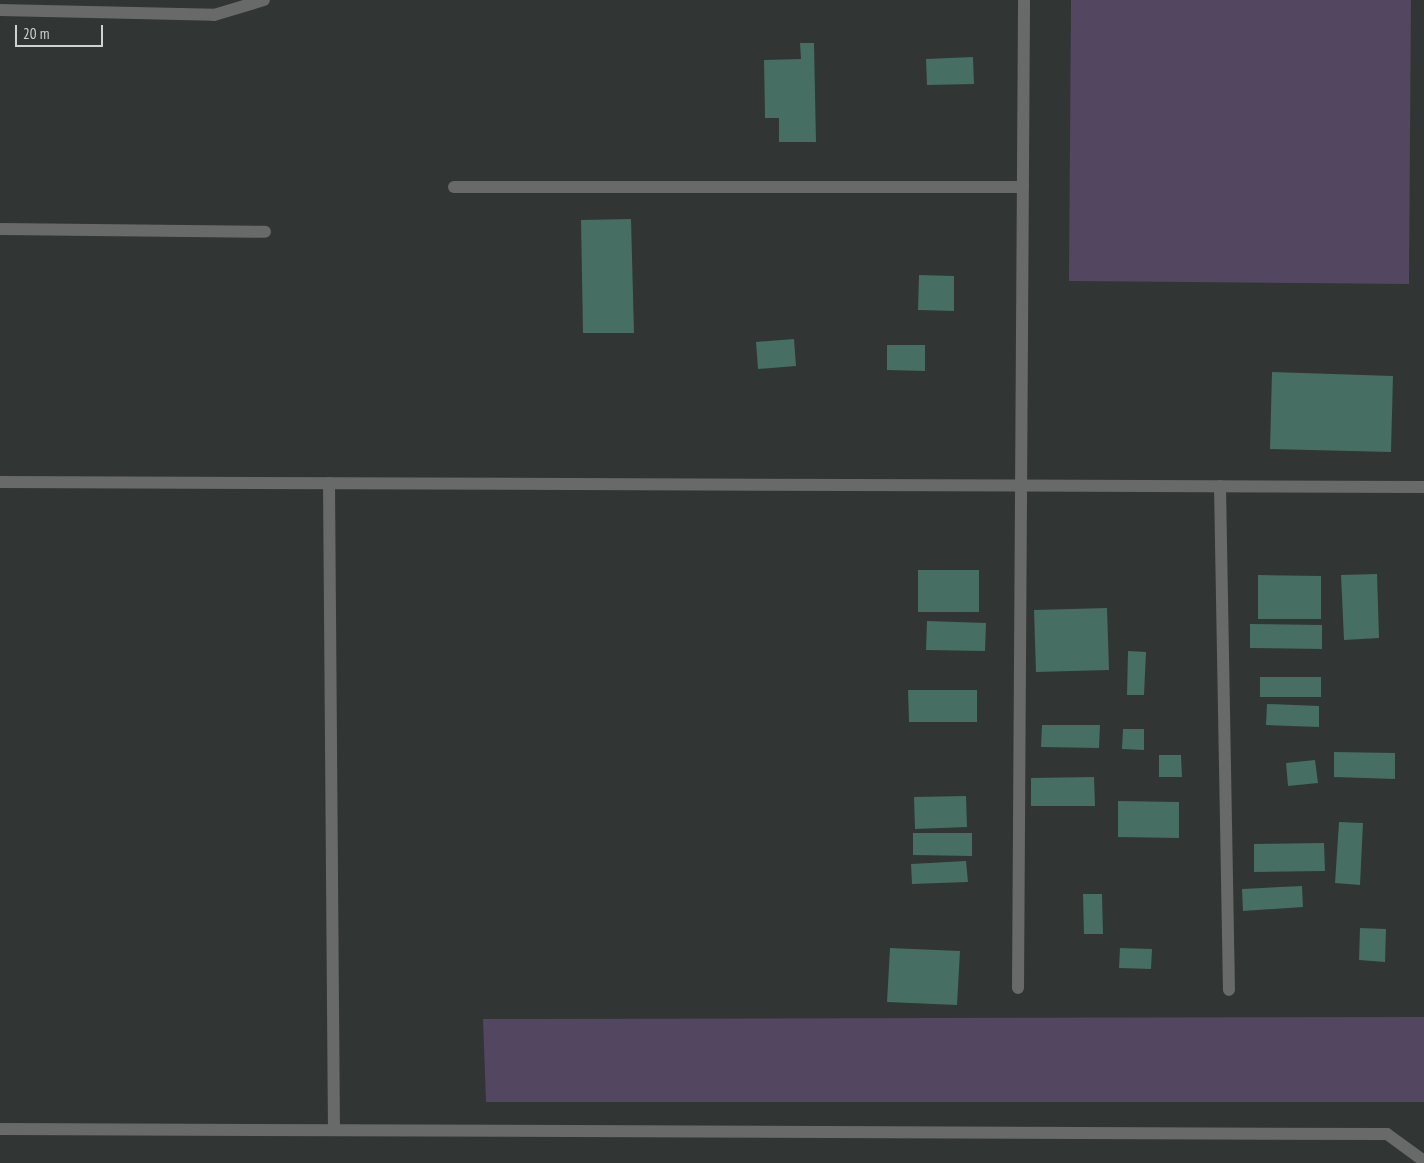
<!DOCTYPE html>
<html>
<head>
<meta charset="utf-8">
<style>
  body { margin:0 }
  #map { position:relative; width:1424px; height:1163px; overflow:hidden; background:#313533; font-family:"PT Sans Narrow",sans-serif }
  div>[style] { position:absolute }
  .green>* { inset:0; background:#524660 }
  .building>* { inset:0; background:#466e63 }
  .minor>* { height:12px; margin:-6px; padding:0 6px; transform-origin:6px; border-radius:6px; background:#686a6a }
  span { translate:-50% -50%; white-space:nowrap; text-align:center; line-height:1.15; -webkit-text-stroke:5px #313533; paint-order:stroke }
  .scale { position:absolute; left:15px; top:25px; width:88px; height:22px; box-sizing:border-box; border:2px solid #d0d2d1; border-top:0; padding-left:6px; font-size:15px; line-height:18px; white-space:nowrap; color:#d0d2d1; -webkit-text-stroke:4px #313533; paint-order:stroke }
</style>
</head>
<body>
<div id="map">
  <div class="green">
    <div style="clip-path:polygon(1071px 0,1411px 0,1409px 284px,1069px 281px)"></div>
    <div style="clip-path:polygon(1424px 1017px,1424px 1102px,486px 1102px,483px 1019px)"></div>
  </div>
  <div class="building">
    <div style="clip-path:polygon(800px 43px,814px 43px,816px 142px,779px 142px,779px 118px,765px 118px,764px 60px,801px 59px)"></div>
    <div style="clip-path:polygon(973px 57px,974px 84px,927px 85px,926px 59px)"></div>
    <div style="clip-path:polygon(631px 219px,634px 333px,583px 333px,581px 220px)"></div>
    <div style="clip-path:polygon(919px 275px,954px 276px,954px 311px,918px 310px)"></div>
    <div style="clip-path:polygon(794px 339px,796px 366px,758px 369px,756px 342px)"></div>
    <div style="clip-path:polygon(887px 345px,925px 345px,925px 371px,887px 370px)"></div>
    <div style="clip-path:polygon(1272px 372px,1393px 376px,1391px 452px,1270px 449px)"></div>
    <div style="clip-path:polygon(918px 570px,979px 570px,979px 612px,918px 612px)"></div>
    <div style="clip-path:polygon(1377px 574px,1379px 638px,1344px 640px,1341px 575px)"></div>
    <div style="clip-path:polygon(1258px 575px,1321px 576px,1321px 619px,1258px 619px)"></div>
    <div style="clip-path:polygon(1107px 608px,1109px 670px,1036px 672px,1034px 610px)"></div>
    <div style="clip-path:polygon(927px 621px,986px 623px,985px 651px,926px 650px)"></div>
    <div style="clip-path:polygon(1250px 624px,1322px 625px,1322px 649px,1250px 648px)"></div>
    <div style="clip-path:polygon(1128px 651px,1146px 652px,1144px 695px,1127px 695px)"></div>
    <div style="clip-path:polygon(1260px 677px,1321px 677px,1321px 697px,1260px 697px)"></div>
    <div style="clip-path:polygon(908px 690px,977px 690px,977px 722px,909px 722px)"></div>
    <div style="clip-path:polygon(1267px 704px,1319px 706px,1319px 727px,1266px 725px)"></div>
    <div style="clip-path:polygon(1042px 725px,1100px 725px,1099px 748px,1041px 747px)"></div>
    <div style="clip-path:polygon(1123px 729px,1144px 729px,1144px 750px,1122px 749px)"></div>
    <div style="clip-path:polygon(1334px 752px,1395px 753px,1395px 779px,1334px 777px)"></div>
    <div style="clip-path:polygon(1159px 755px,1181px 755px,1182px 777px,1159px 777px)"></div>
    <div style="clip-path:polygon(1315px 760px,1318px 783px,1288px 786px,1286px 763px)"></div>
    <div style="clip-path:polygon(1094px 777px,1095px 806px,1031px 806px,1031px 778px)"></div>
    <div style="clip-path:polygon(966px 796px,967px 827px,915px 829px,914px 797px)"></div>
    <div style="clip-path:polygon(1118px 801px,1179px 802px,1179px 838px,1118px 837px)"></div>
    <div style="clip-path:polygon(1339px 822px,1363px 823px,1360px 885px,1335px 883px)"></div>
    <div style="clip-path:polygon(913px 833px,972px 833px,972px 856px,913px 855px)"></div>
    <div style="clip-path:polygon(1324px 843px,1325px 871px,1254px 872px,1254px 844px)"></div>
    <div style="clip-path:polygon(966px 861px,968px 882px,912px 884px,911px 864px)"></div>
    <div style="clip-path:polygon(1302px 886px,1303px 907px,1243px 911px,1242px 889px)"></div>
    <div style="clip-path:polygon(1083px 894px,1102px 894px,1103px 934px,1084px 934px)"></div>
    <div style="clip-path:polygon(1360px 928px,1386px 929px,1385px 962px,1359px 960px)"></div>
    <div style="clip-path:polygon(890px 948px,960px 951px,957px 1005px,887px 1002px)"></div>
    <div style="clip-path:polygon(1120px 948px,1152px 949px,1151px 969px,1119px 968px)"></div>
  </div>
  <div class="minor">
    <div style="left:0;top:10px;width:214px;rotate:1.3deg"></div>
    <div style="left:214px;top:15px;width:52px;rotate:-16.7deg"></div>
    <div style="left:454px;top:187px;width:569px"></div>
    <div style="left:0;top:229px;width:265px;rotate:0.6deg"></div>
    <div style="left:0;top:482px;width:1424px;rotate:0.2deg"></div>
    <div style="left:329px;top:483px;width:647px;rotate:89.56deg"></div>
    <div style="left:1220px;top:486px;width:504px;rotate:88.98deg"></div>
    <div style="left:1018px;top:988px;width:988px;rotate:-89.65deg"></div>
    <div style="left:0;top:1129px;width:1387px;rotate:0.21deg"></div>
    <div style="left:1387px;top:1134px;width:46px;rotate:36.1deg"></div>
  </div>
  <div class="scale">20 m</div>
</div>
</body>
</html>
